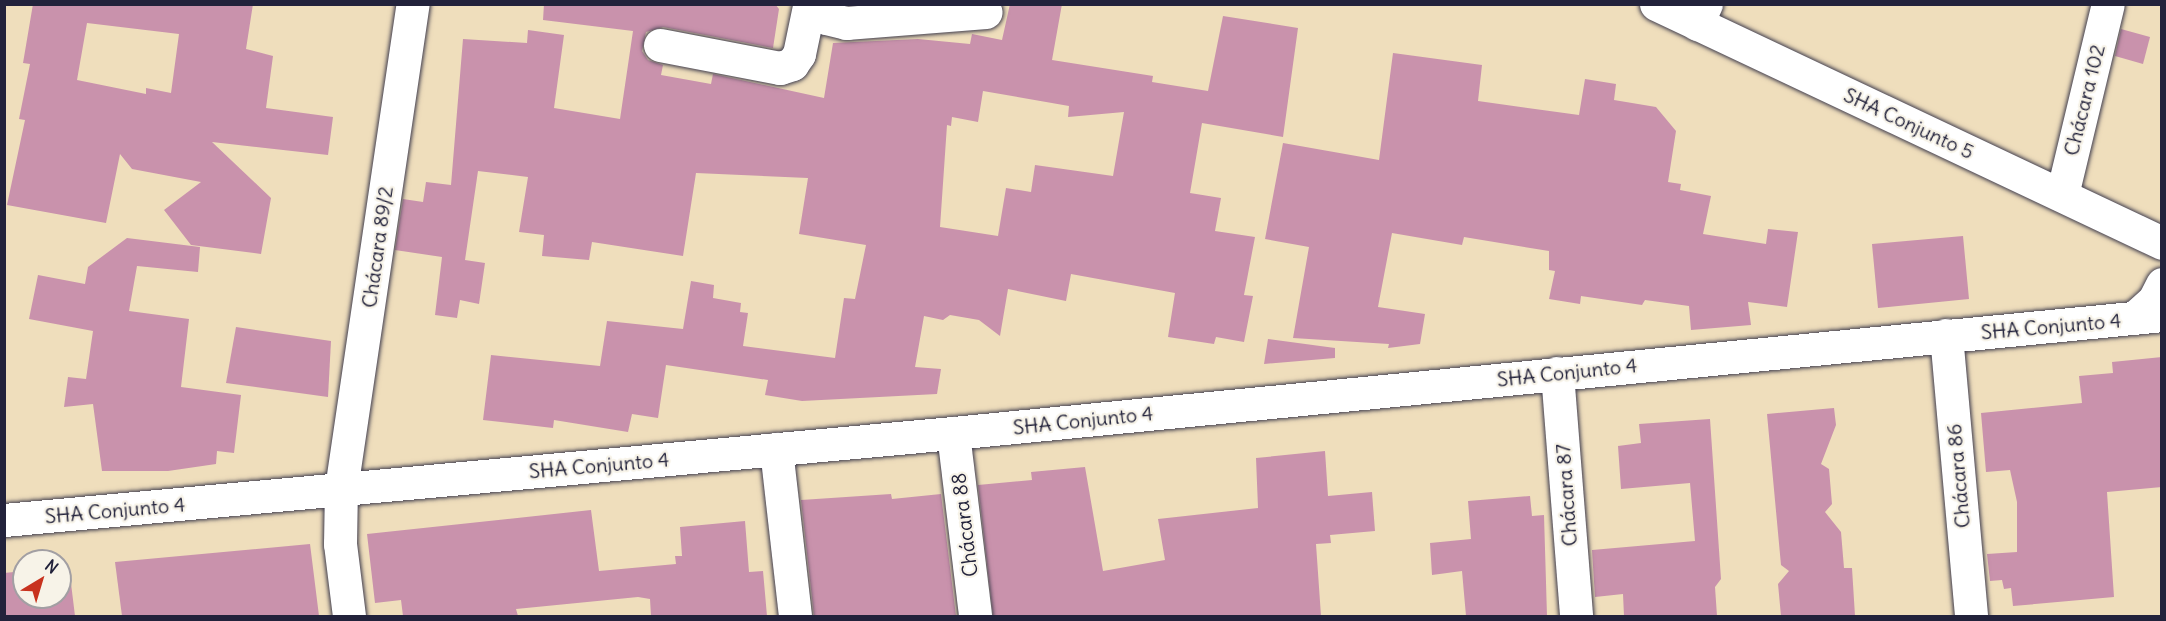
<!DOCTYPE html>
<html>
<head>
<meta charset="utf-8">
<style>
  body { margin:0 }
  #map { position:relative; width:2166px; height:621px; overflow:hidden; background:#efdebc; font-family:Delius,sans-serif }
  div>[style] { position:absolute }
  .building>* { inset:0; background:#c992ac }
  .roads { filter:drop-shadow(0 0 2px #413e4e) drop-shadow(0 0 2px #413e4e) }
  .street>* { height:33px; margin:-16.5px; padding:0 16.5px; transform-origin:16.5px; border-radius:16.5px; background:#fff }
  .secondary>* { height:33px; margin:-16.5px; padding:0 16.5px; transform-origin:16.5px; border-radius:16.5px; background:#fff }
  span { translate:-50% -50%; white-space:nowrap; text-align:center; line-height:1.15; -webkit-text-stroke:4.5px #f7f3e8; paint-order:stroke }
  .street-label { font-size:20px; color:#22223b }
  .frame { position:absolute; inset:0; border:6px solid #22223b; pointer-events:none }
  .north { position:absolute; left:12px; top:549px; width:60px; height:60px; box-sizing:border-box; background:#f7f3e8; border:2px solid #a29fa3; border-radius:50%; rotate:38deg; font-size:16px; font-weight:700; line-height:24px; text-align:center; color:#22223b }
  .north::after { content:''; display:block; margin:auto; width:21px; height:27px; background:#c8321e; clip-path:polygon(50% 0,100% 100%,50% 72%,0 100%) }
</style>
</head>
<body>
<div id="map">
  <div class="building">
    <div style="clip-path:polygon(evenodd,33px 4px,253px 4px,246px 49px,273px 56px,266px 108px,333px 117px,328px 155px,212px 142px,271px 198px,261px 254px,191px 245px,164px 210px,201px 182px,132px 169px,120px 154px,106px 223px,7px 205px,25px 120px,19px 119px,30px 64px,23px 63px,33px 4px,87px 23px,179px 34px,171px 93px,146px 88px,146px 94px,77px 80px,87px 23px)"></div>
    <div style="clip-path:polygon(evenodd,544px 4px,775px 4px,779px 9px,773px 48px,663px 27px,646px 32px,642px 51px,648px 60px,663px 65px,661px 75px,711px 84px,713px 74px,824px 98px,833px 43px,918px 39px,970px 44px,972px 34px,1002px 40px,1010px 4px,1062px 4px,1052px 60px,1153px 76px,1152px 82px,1208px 91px,1223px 16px,1298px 28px,1283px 137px,1202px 123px,1190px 193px,1221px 198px,1215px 231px,1255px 237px,1244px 295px,1253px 296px,1244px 342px,1216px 337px,1214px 344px,1168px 337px,1175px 293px,1071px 274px,1066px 301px,1008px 289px,1000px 336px,979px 320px,950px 315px,943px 320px,924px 316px,915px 367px,941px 369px,937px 394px,802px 401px,765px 395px,768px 380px,666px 365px,658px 418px,632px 414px,628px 432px,554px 420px,553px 428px,483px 420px,491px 355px,600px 366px,607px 321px,683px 329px,691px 281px,714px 285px,713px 298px,741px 303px,740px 312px,748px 313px,743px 346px,835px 358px,844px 298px,855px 299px,866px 245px,799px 234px,808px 178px,696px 173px,683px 256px,592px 242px,589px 260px,542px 256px,544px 235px,519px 232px,528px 177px,478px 171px,465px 260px,485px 263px,479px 304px,460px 300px,457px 318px,435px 315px,442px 257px,395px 250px,403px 199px,423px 202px,426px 182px,451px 185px,463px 39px,527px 43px,528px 30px,564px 35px,554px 108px,620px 119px,633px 31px,543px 20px,544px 4px,983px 91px,1069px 106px,1068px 117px,1124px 112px,1113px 176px,1035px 165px,1031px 192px,1006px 188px,998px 236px,940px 227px,947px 125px,951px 126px,952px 117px,978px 122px,983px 91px)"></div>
    <div style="clip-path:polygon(2121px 29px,2150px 37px,2143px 64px,2115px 56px)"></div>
    <div style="clip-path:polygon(1393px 53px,1482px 65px,1478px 101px,1579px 115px,1585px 79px,1616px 84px,1614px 100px,1656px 107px,1676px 131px,1668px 182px,1681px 184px,1680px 190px,1711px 196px,1703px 234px,1766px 244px,1768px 229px,1798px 232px,1787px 307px,1748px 302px,1751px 325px,1691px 330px,1689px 306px,1645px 300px,1642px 305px,1581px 296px,1580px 304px,1549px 299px,1555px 271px,1549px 270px,1549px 251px,1464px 237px,1462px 245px,1392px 233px,1378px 307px,1425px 314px,1420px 344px,1388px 348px,1389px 344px,1293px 338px,1309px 247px,1265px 239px,1283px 143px,1379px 160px)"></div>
    <div style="clip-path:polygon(1963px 236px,1969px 299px,1878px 308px,1872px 244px)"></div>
    <div style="clip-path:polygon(127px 238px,200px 247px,198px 272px,137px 266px,129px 311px,189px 319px,181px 387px,241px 395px,234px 453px,217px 451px,216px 464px,168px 471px,102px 471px,93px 404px,64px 407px,68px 377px,86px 379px,93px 331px,29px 319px,38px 275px,85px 284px,88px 267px)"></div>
    <div style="clip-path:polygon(236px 327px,331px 341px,328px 397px,226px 383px)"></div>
    <div style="clip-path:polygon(1268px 339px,1335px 348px,1335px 358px,1264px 364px)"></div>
    <div style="clip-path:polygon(2162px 357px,2162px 487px,2107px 492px,2114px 597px,2013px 606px,2011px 588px,2004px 589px,2002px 580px,1990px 581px,1987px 554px,2017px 552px,2017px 502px,2010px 470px,1986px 472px,1981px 413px,2082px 403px,2079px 376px,2113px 373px,2112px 362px)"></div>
    <div style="clip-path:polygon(1834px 408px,1836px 425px,1821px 464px,1829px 469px,1832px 504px,1825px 512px,1841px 532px,1844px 568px,1852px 568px,1855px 616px,1781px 616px,1778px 584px,1789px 571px,1781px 565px,1767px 414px)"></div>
    <div style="clip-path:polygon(1710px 419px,1721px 579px,1715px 587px,1717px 616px,1624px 616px,1623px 594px,1595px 597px,1592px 550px,1695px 541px,1690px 483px,1621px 489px,1618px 446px,1641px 443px,1639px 424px)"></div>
    <div style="clip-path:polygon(1325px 451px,1328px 496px,1372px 492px,1375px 531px,1330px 535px,1331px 543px,1316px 544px,1321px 616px,993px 616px,978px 485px,1032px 480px,1031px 472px,1085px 467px,1103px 571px,1165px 560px,1158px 519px,1258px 508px,1256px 458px)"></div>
    <div style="clip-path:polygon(891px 494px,892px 499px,941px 494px,956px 616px,814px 616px,801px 500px)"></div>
    <div style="clip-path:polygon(1530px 496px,1532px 516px,1544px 515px,1547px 616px,1466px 616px,1462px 571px,1432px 575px,1430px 543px,1471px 539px,1468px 501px)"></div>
    <div style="clip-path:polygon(591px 510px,599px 571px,676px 564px,675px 556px,682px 556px,680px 527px,745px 521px,749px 572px,763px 571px,767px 616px,651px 616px,650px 599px,638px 597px,516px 609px,518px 616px,403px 616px,401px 600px,375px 603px,367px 534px)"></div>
    <div style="clip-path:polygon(310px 544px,319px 616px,122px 616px,115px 562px)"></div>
    <div style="clip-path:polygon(69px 567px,75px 616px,4px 616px,4px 573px,24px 571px,24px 597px,60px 597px,60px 568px)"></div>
  </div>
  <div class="roads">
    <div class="street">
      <div style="left:809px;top:4px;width:22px;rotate:39deg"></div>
      <div style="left:826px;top:18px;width:21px;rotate:14deg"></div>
      <div style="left:846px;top:23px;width:140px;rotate:-4.5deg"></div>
      <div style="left:1697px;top:24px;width:22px;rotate:-66deg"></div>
      <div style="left:660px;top:45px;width:122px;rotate:10.9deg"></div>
      <div style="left:780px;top:68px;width:13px;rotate:-18deg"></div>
      <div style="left:792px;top:64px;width:12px;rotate:-55deg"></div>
      <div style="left:799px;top:54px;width:49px;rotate:-78.2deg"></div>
      <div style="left:2062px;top:195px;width:196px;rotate:-76.5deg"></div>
      <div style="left:1946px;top:335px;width:282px;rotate:84.9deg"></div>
      <div style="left:1557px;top:373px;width:244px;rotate:85.5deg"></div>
      <div style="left:953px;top:433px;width:184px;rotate:83.1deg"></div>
      <div style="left:776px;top:449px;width:168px;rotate:83.5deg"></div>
      <div style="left:349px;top:616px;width:73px;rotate:-97.1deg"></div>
      <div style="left:340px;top:544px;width:55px;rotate:-89deg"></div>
      <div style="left:341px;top:489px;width:490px;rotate:-81.6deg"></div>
    </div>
    <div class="secondary">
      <div style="left:1656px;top:4px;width:560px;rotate:25.28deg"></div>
      <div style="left:2134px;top:318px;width:27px;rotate:-42deg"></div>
      <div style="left:2154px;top:300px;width:18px;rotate:-63deg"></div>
      <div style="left:4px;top:520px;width:953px;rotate:-5.24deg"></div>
      <div style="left:953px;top:433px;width:1215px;rotate:-5.57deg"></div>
    </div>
  </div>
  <div class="street-label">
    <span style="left:2084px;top:100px;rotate:-76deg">Chácara 102</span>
    <span style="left:1909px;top:123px;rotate:25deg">SHA Conjunto 5</span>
    <span style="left:377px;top:247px;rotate:-82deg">Chácara 89/2</span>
    <span style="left:2051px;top:326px;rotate:-5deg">SHA Conjunto 4</span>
    <span style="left:1567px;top:372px;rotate:-6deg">SHA Conjunto 4</span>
    <span style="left:1083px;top:420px;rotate:-6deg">SHA Conjunto 4</span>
    <span style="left:599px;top:465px;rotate:-5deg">SHA Conjunto 4</span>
    <span style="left:1958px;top:476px;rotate:-95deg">Chácara 86</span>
    <span style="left:1566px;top:495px;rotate:-94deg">Chácara 87</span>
    <span style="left:115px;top:510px;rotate:-5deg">SHA Conjunto 4</span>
    <span style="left:964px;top:525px;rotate:-97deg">Chácara 88</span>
  </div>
  <div class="frame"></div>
  <div class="north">N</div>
</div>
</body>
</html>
